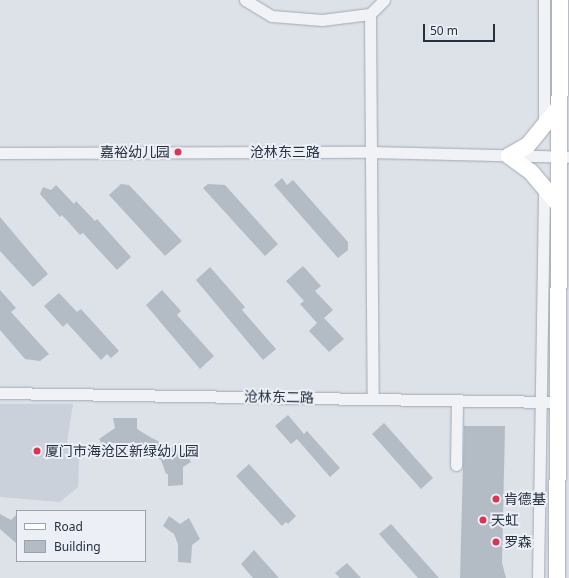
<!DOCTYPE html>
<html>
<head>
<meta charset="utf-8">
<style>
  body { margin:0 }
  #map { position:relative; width:569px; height:578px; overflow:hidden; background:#dde2e8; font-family:"Noto Sans","Noto Sans SC",sans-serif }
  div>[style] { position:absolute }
  .built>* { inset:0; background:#cad1da }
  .building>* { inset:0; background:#b3bbc5 }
  .roads { filter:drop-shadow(0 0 1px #a2a9b2) drop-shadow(0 0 1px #a2a9b2) }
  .street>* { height:11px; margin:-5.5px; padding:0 5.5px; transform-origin:5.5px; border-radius:5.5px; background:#f0f2f6 }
  .secondary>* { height:16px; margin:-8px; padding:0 8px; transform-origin:8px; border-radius:8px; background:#fff }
  .dots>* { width:11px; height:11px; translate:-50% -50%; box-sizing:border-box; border:2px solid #ecf0f6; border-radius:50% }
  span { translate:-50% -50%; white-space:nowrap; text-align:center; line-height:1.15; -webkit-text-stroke:4px #ecf0f6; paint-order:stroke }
  .poi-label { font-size:14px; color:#253040 }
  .right { translate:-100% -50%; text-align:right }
  .left { translate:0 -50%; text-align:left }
  .street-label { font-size:14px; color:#253040 }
  .legend { position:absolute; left:16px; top:510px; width:130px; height:52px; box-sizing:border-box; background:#ecf0f6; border:1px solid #9ca3ad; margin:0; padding:5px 7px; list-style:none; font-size:12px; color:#253040 }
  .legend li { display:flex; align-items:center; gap:8px; height:20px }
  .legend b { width:20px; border:1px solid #9ca3ad }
  .scale { position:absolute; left:423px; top:24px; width:72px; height:18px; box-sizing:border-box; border:2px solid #253040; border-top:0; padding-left:5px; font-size:12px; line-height:14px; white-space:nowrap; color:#253040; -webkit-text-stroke:3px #ecf0f6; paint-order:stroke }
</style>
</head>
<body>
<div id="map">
  <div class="built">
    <div style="clip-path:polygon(0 404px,73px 404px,67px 442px,79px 459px,78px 487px,60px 502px,0 497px)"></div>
  </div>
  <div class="building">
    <div style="clip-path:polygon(282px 178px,287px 185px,293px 180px,348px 242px,348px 250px,338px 258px,274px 185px)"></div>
    <div style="clip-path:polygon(121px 184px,129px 185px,182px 241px,165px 256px,109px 195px)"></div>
    <div style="clip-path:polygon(208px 184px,225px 185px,278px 244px,265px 256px,203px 188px)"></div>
    <div style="clip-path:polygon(56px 185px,74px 204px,76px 201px,95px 221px,97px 219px,131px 257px,117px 270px,83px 233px,80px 235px,62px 215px,60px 217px,40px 194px,43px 187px,51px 190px)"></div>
    <div style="clip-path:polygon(0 217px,48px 274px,33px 287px,0 251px)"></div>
    <div style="clip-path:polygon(303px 266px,321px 286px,315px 291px,333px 310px,324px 318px,344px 339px,329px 352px,309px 331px,317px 323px,300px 304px,304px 301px,286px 281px)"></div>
    <div style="clip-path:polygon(210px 267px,245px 307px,242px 310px,276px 349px,263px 360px,196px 280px)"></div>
    <div style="clip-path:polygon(0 290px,16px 308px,11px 312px,49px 354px,40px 361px,25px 359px,0 330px)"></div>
    <div style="clip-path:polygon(162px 290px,181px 311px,177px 315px,214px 356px,200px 369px,146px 305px)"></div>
    <div style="clip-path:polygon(59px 293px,77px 312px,81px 309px,119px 351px,111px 358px,107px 354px,101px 360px,67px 323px,63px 327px,44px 306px)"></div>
    <div style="clip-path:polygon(288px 415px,304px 434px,307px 431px,340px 468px,330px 477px,297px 439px,291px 444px,275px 426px)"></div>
    <div style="clip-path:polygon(113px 418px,137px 418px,137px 429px,150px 437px,171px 448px,179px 442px,191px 462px,183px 467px,183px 485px,168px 486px,168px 474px,166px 474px,161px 460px,156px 457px,157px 455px,138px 443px,122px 443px,116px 445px,114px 443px,105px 449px,99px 439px,115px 428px)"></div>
    <div style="clip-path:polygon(384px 423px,433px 478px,421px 489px,372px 434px)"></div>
    <div style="clip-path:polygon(464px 426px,505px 426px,502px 563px,506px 578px,460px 578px)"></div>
    <div style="clip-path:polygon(249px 464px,296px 516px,288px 524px,286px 522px,282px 526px,236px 476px)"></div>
    <div style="clip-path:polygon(0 514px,11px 520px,17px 514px,17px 544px,0 529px)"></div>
    <div style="clip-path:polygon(169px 516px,180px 524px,189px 518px,200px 539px,192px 545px,191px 563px,178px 562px,178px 544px,174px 534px,163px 526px)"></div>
    <div style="clip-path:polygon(391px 524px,439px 578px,418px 578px,379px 534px)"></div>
    <div style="clip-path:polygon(254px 550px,279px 578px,253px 578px,241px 564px)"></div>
    <div style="clip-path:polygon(347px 563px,361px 578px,340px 578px,335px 573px)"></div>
  </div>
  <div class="roads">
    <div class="street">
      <div style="left:245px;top:0;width:31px;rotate:31deg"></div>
      <div style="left:272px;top:16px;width:50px;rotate:4.6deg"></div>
      <div style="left:322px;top:20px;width:48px;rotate:-7.1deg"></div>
      <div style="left:370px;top:14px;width:20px;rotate:-45deg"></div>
      <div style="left:544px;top:0;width:127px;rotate:90deg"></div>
      <div style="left:370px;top:14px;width:385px;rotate:89.6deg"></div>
      <div style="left:0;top:153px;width:370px;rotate:-0.2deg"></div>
      <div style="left:370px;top:152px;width:199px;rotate:1.4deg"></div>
      <div style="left:0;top:393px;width:557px;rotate:0.93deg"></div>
      <div style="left:456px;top:465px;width:65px;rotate:-89.1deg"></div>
      <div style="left:538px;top:578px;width:391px;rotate:-89.1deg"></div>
    </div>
    <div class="secondary">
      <div style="left:559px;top:107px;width:49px;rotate:129.2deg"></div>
      <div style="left:528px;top:145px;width:22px;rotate:150deg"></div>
      <div style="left:509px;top:156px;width:27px;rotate:36deg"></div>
      <div style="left:531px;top:172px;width:43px;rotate:49.7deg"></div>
      <div style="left:557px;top:578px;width:578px;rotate:-89.7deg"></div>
    </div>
  </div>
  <div class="dots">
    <div style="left:178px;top:152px;background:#da3554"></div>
    <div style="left:37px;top:451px;background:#da3554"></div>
    <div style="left:496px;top:499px;background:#da3554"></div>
    <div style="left:483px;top:520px;background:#da3554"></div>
    <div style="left:496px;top:542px;background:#da3554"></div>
  </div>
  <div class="poi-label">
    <span class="right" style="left:170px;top:152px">嘉裕幼儿园</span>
    <span class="left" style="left:45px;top:451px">厦门市海沧区新绿幼儿园</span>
    <span class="left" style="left:504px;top:499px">肯德基</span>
    <span class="left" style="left:491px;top:520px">天虹</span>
    <span class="left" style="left:504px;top:542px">罗森</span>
  </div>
  <div class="street-label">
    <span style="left:285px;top:152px">沧林东三路</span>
    <span style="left:279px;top:397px;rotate:1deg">沧林东二路</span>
  </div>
  <ul class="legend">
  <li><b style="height:5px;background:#fff"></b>Road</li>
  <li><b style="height:11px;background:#b3bbc5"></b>Building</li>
  </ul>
  <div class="scale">50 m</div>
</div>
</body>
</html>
